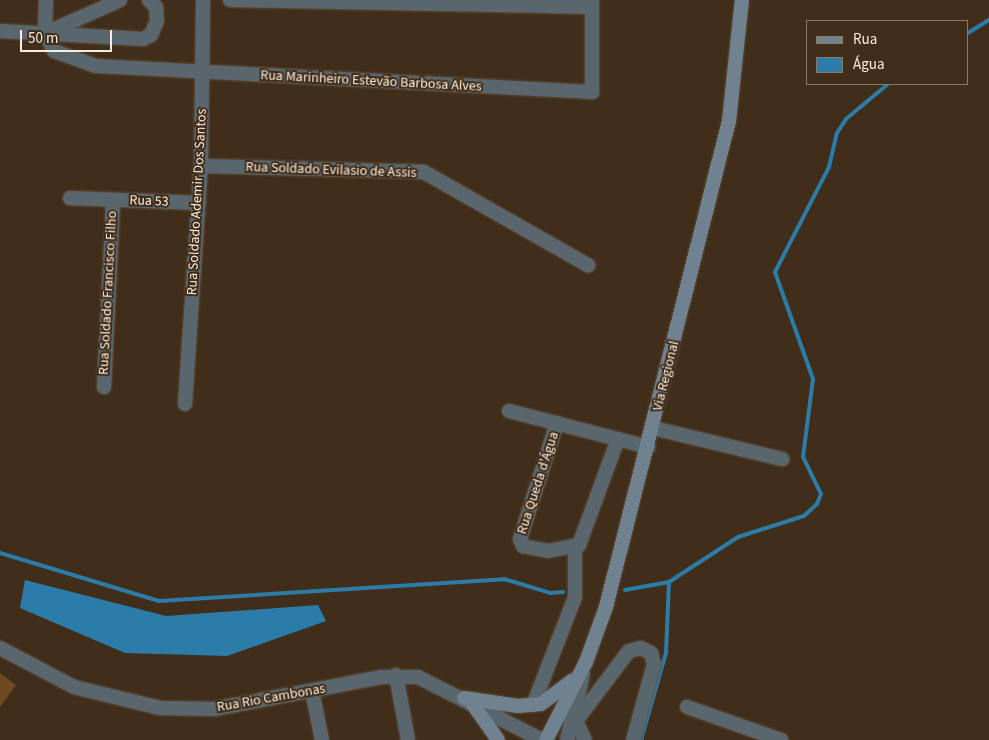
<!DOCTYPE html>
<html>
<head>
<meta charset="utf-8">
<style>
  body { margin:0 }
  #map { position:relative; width:989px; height:740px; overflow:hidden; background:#412e1a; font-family:"Source Sans 3",sans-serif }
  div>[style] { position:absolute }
  .green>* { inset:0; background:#6e4920 }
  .water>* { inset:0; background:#2c7ca9 }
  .stream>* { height:4px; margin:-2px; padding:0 2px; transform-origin:2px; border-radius:2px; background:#2c7ca9 }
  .roads { filter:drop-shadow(0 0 1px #5e4c3a) drop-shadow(0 0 1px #5e4c3a) }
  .minor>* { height:14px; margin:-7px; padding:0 7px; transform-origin:7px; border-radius:7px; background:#5a666e }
  .tertiary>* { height:14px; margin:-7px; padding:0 7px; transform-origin:7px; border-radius:7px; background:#5a666e }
  .secondary>* { height:14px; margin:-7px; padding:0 7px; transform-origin:7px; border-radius:7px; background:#70828f }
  span { translate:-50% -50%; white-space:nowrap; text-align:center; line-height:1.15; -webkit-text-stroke:4px #412e1a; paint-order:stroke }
  .street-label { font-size:14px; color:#f8ebdf }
  .legend { position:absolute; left:806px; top:20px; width:162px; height:65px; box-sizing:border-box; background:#412e1a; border:1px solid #8a7a69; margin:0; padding:6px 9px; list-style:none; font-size:15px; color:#f8ebdf }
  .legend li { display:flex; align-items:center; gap:10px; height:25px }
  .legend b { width:25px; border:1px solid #8a7a69 }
  .scale { position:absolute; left:20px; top:30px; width:92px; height:22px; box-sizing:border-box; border:2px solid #f8ebdf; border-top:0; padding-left:6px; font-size:15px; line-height:18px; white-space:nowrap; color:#f8ebdf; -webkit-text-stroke:4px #412e1a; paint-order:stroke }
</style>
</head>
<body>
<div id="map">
  <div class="green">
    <div style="clip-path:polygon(0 673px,16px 685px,0 707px)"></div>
  </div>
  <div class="water">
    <div style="clip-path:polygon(25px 580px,166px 616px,318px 605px,326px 621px,227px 656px,125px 653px,20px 608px)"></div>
  </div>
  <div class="stream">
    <div style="left:968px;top:33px;width:25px;rotate:-32deg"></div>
    <div style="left:0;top:553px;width:166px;rotate:16.8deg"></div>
    <div style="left:159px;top:601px;width:346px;rotate:-3.6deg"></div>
    <div style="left:504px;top:579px;width:48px;rotate:16.9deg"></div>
    <div style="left:550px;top:593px;width:13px;rotate:-4deg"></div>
    <div style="left:625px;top:590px;width:45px;rotate:-10.3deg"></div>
    <div style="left:669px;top:582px;width:82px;rotate:-33.1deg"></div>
    <div style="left:738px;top:537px;width:69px;rotate:-17.7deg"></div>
    <div style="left:804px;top:516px;width:18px;rotate:-43deg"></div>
    <div style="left:817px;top:504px;width:11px;rotate:-68deg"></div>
    <div style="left:821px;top:494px;width:41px;rotate:-115.9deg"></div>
    <div style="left:803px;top:457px;width:79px;rotate:-82.7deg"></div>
    <div style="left:813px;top:379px;width:114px;rotate:-109.6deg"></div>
    <div style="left:775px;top:272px;width:118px;rotate:-62.8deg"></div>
    <div style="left:829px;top:167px;width:35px;rotate:-77deg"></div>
    <div style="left:837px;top:133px;width:17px;rotate:-57deg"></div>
    <div style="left:846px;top:119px;width:55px;rotate:-39.8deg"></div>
    <div style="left:641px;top:740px;width:91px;rotate:-74deg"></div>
    <div style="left:666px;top:653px;width:71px;rotate:-87.6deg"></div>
  </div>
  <div class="roads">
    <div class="minor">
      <div style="left:46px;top:0;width:33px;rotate:92deg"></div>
      <div style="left:45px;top:33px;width:20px;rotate:63deg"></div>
      <div style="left:54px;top:51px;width:45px;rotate:19.7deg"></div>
      <div style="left:96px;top:66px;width:497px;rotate:3deg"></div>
      <div style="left:592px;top:92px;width:92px;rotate:-90deg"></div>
      <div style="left:230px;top:0;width:362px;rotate:1.1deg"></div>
      <div style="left:201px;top:166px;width:223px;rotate:1.5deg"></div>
      <div style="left:424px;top:172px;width:189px;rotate:29.6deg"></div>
      <div style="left:70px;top:198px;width:129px;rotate:2.2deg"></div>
      <div style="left:104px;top:387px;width:187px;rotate:-87.2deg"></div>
      <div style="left:185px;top:404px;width:239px;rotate:-86.2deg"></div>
      <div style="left:201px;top:166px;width:166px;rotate:-89.3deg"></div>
      <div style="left:509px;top:411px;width:144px;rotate:14.5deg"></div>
      <div style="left:557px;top:423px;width:122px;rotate:107.7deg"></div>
      <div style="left:520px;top:539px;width:8px;rotate:67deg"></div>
      <div style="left:523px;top:546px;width:25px;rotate:11deg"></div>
      <div style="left:548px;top:551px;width:32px;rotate:-11deg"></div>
      <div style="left:579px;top:545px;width:113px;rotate:-69.8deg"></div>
      <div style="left:653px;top:428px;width:133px;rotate:13.5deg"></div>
      <div style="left:0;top:648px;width:84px;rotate:27.8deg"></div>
      <div style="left:74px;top:687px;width:89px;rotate:13.7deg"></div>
      <div style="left:160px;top:708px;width:54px;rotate:1.1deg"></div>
      <div style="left:214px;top:709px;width:170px;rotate:-10.8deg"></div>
      <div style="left:381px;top:677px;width:37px"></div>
      <div style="left:418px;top:677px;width:139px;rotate:26.9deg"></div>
      <div style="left:396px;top:675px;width:66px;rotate:79.5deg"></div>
      <div style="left:312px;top:691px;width:50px;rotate:78.5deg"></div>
      <div style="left:533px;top:705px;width:116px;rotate:-68.7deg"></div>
      <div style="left:575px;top:597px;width:50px;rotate:-90deg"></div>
      <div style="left:687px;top:707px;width:100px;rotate:19.3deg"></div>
      <div style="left:571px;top:721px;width:5px"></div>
      <div style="left:576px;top:721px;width:88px;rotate:-52.9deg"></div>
      <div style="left:629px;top:651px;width:12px;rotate:-14deg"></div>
      <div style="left:641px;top:648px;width:11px;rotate:27deg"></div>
      <div style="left:651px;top:653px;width:11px;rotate:75deg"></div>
      <div style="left:654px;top:664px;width:79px;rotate:105.4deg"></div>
      <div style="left:576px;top:721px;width:21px;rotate:65deg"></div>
      <div style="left:567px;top:740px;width:67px;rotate:-76.2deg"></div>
    </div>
    <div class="tertiary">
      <div style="left:0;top:31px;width:143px;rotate:3.2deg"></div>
      <div style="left:143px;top:39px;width:9px;rotate:-27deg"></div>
      <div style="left:151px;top:35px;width:15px;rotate:-67deg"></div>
      <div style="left:157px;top:21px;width:14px;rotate:-94deg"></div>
      <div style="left:156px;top:7px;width:10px;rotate:-135deg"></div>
      <div style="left:46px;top:33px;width:81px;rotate:-24deg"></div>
    </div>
    <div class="secondary">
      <div style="left:464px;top:698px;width:55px;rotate:8.4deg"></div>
      <div style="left:518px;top:706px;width:23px;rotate:-5deg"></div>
      <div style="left:541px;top:704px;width:39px;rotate:-37deg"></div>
      <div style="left:472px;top:703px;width:45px;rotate:54.9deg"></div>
      <div style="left:546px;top:740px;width:88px;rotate:-62.9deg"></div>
      <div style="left:586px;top:662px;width:59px;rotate:-70deg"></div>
      <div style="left:606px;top:607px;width:501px;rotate:-75.8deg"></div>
      <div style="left:729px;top:121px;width:122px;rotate:-83.9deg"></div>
    </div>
  </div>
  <div class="street-label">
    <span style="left:371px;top:81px;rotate:3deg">Rua Marinheiro Estevão Barbosa Alves</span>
    <span style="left:331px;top:170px;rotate:2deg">Rua Soldado Evilasio de Assis</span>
    <span style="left:149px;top:201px;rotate:2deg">Rua 53</span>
    <span style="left:197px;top:202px;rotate:-87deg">Rua Soldado Ademir Dos Santos</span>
    <span style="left:108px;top:293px;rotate:-87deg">Rua Soldado Francisco Filho</span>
    <span style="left:666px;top:376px;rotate:-76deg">Via Regional</span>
    <span style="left:538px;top:483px;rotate:-72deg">Rua Queda d'Água</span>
    <span style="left:271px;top:698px;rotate:-10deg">Rua Rio Cambonas</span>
  </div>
  <ul class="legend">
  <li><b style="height:6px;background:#70828f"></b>Rua</li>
  <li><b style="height:14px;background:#2c7ca9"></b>Água</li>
  </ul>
  <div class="scale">50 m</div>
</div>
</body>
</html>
